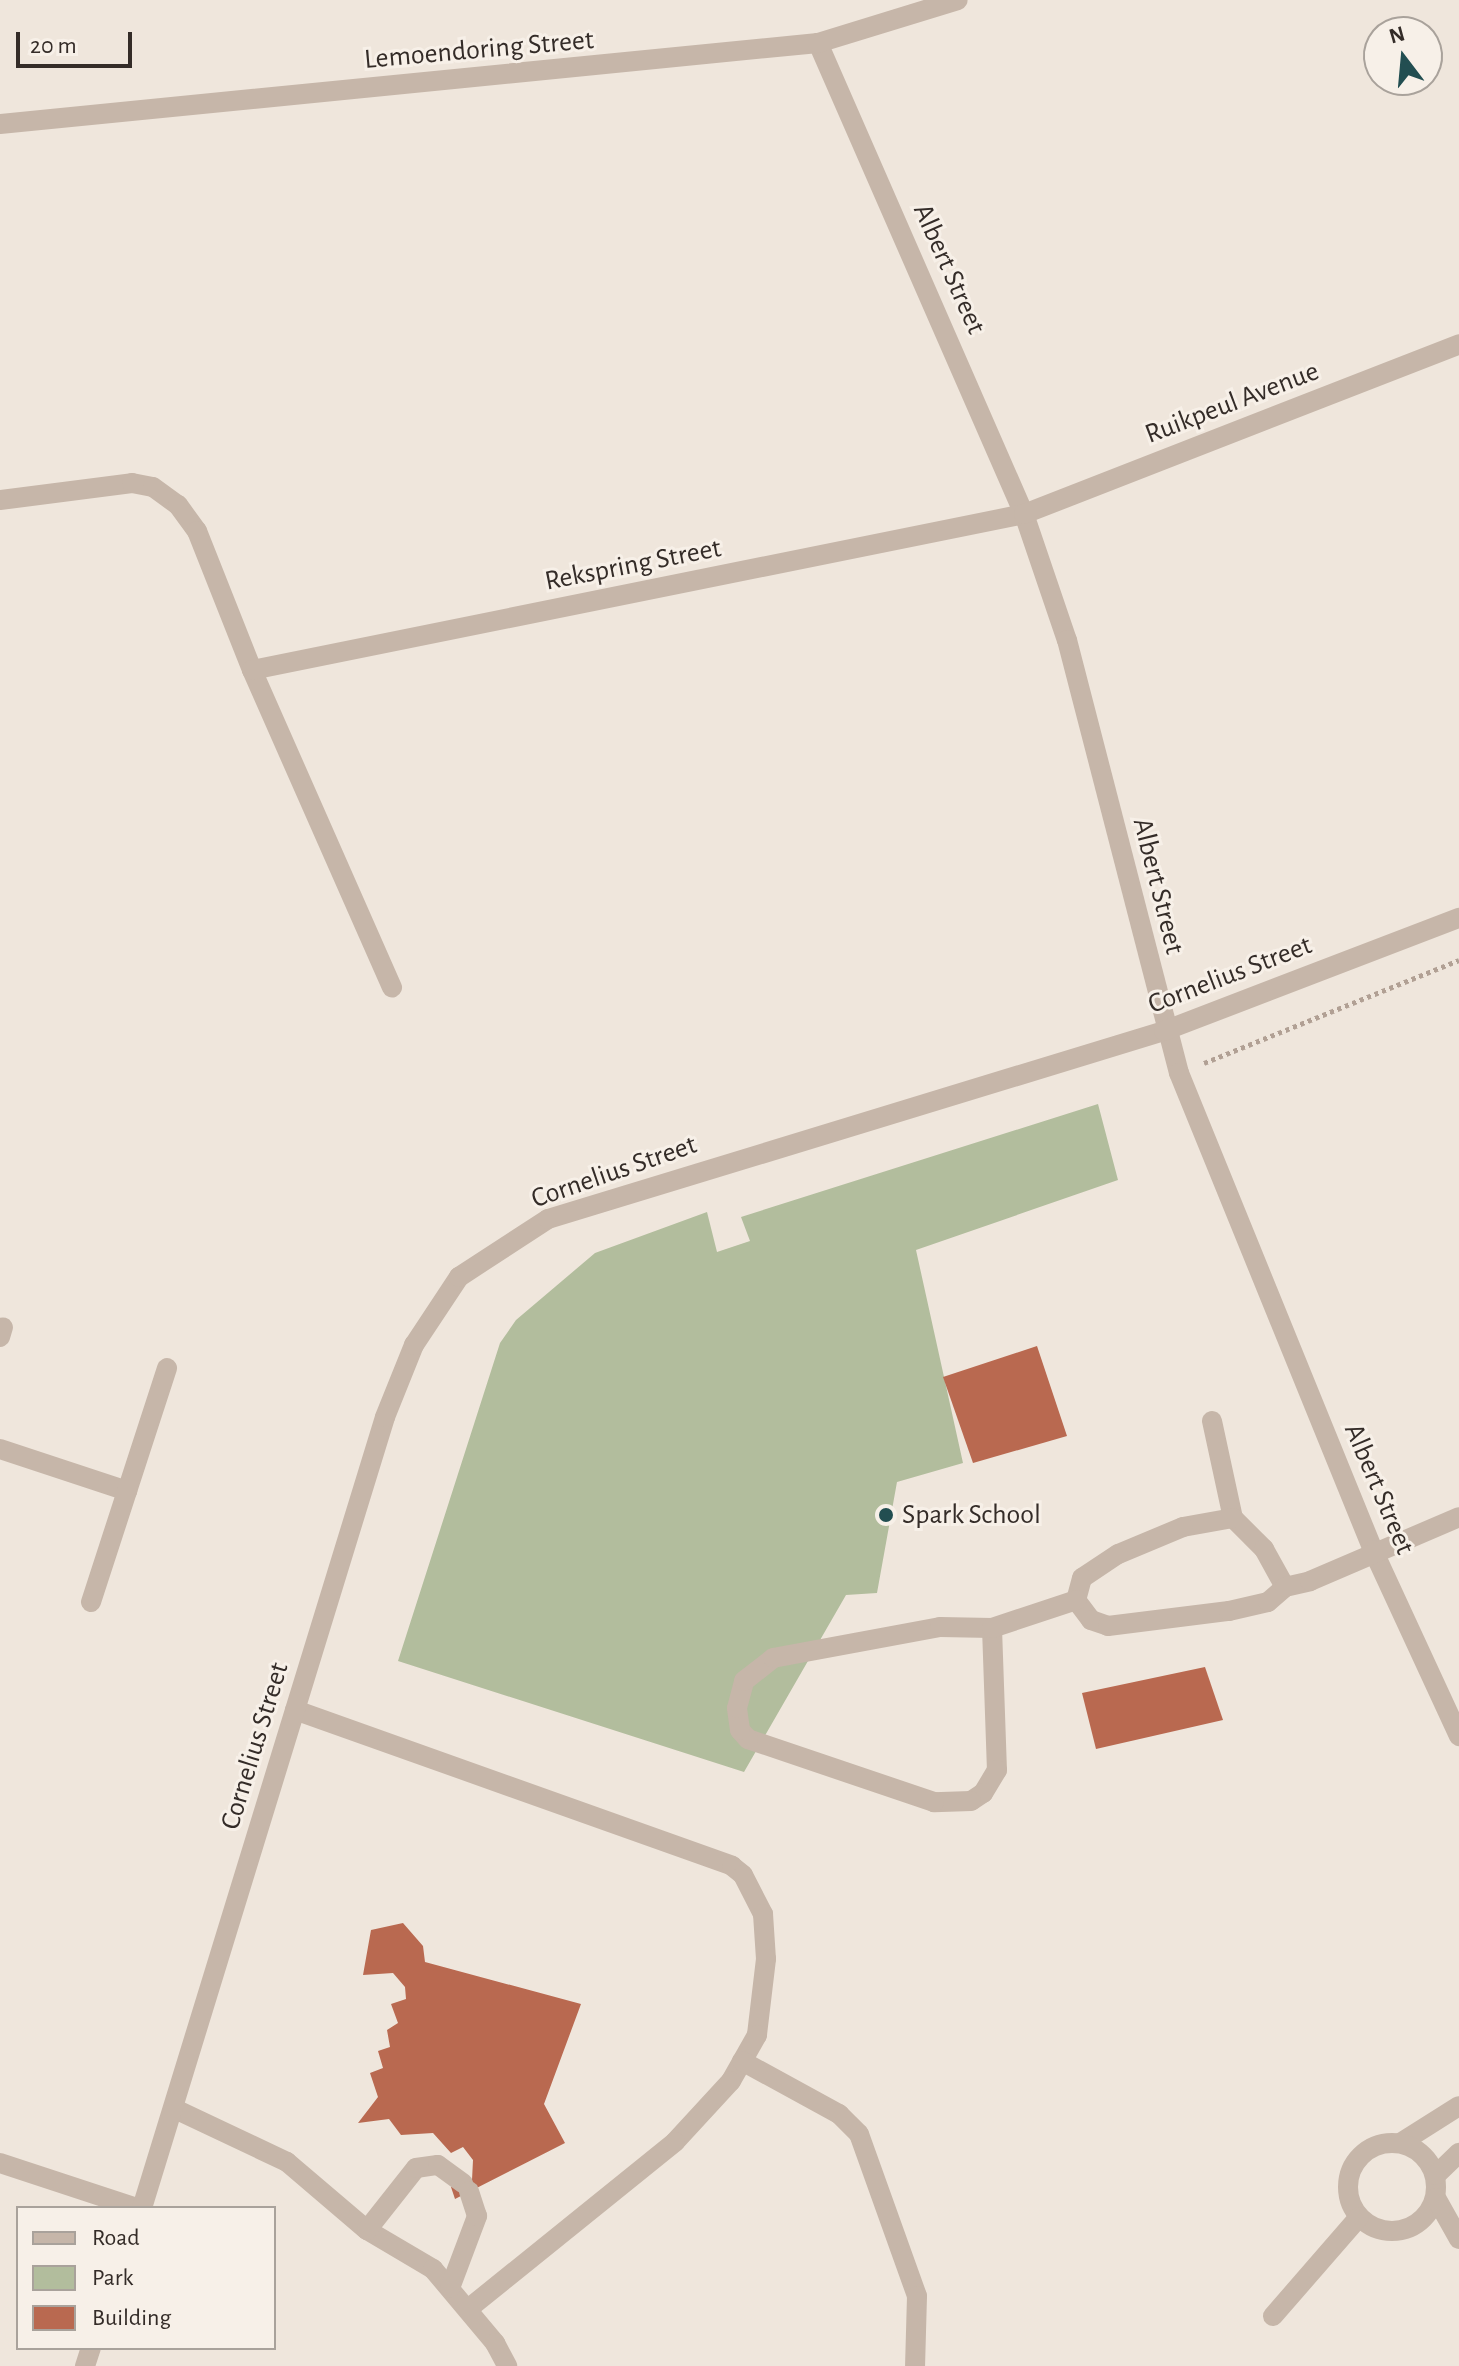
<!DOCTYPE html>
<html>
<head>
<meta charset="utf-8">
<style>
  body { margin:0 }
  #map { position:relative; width:1459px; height:2366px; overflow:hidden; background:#efe6dc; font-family:"Alegreya Sans",sans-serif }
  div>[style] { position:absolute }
  .green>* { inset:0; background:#b2bd9d }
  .building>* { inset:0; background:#b96950 }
  .path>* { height:5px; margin-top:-2.5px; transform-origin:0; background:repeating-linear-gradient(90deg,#b1a094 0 4px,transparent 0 8px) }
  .minor>* { height:20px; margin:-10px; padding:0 10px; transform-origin:10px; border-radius:10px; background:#c6b6a9 }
  .minor>.ring { margin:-10px; padding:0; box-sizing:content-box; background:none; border:20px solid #c6b6a9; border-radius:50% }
  .dots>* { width:22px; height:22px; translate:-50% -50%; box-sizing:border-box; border:4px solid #f7f0e8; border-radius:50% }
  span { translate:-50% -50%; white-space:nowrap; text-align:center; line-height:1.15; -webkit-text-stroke:6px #f7f0e8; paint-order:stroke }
  .street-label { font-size:28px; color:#342c28 }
  .poi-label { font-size:28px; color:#342c28 }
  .left { translate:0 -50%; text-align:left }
  .legend { position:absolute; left:16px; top:2206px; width:260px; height:144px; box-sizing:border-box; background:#f7f0e8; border:2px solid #a9a29b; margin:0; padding:10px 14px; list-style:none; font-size:24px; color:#342c28 }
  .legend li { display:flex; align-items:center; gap:16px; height:40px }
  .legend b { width:40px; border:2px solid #a9a29b }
  .north { position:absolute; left:1363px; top:16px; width:80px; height:80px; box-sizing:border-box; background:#f7f0e8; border:2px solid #a9a29b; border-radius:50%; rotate:344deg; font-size:22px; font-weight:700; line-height:32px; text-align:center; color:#342c28 }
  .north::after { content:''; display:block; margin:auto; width:28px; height:36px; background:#224e51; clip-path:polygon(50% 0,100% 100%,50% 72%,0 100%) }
  .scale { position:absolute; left:16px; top:32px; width:116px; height:36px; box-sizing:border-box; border:4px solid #342c28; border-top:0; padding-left:10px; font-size:24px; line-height:28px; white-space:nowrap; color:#342c28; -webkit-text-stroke:6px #f7f0e8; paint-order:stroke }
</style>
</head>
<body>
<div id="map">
  <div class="green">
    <div style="clip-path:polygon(1098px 1104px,1118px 1180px,916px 1250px,963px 1463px,897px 1482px,877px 1593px,846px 1595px,744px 1772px,398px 1661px,500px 1343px,516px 1320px,595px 1253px,707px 1212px,717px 1252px,750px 1241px,741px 1217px)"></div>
  </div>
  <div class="building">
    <div style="clip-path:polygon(1037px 1346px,1067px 1436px,973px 1463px,943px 1377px)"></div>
    <div style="clip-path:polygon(1205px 1667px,1223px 1720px,1096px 1749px,1082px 1693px)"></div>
    <div style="clip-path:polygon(403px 1923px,423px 1946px,425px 1962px,581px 2004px,544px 2104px,565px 2143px,455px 2199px,451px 2187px,472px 2180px,473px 2160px,463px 2147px,451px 2153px,433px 2133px,401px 2135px,389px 2119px,358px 2123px,378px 2097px,370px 2073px,383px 2068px,378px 2051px,390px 2047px,387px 2030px,398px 2023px,391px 2004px,406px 1999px,405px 1987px,393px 1973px,363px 1975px,371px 1930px)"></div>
  </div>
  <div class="path">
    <div style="left:1204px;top:1063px;width:275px;rotate:-22deg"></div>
  </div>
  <div class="minor">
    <div style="left:818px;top:43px;width:514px;rotate:66.38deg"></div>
    <div style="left:1024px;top:514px;width:133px;rotate:71.2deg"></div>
    <div style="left:1067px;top:640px;width:447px;rotate:75.5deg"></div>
    <div style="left:1179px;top:1073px;width:515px;rotate:67.87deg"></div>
    <div style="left:1373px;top:1550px;width:205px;rotate:65.2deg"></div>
    <div style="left:0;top:124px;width:822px;rotate:-5.66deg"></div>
    <div style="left:818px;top:43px;width:146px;rotate:-17.1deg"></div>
    <div style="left:0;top:500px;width:133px;rotate:-7.3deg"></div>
    <div style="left:132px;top:483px;width:21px;rotate:11deg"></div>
    <div style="left:153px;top:487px;width:31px;rotate:36deg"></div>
    <div style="left:178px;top:505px;width:32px;rotate:54deg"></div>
    <div style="left:197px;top:531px;width:149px;rotate:68.4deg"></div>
    <div style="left:252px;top:670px;width:347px;rotate:66.2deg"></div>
    <div style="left:252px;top:670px;width:788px;rotate:-11.42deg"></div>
    <div style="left:1024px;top:514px;width:467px;rotate:-21.3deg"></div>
    <div style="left:0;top:1337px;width:10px;rotate:-73deg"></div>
    <div style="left:1212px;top:1421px;width:99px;rotate:77.8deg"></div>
    <div style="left:1233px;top:1518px;width:44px;rotate:45deg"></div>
    <div style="left:1264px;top:1549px;width:43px;rotate:61.1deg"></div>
    <div style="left:0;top:1449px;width:134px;rotate:18.3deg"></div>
    <div style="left:1233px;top:1518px;width:51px;rotate:169.8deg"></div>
    <div style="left:1183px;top:1527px;width:70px;rotate:157.4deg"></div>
    <div style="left:1118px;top:1554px;width:43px;rotate:146.3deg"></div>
    <div style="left:1082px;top:1578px;width:23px;rotate:105deg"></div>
    <div style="left:1076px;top:1600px;width:25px;rotate:53deg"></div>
    <div style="left:1091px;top:1620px;width:18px;rotate:19deg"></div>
    <div style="left:1108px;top:1626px;width:122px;rotate:-7.1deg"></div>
    <div style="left:1229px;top:1611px;width:40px;rotate:-13deg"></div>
    <div style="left:1268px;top:1602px;width:23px;rotate:-41deg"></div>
    <div style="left:1285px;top:1587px;width:26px;rotate:-13deg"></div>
    <div style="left:1310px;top:1581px;width:162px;rotate:-23.2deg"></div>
    <div style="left:91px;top:1602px;width:246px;rotate:-72deg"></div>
    <div style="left:992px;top:1628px;width:142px;rotate:88deg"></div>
    <div style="left:997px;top:1770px;width:27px;rotate:121deg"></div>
    <div style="left:983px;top:1793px;width:14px;rotate:146deg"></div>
    <div style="left:971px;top:1801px;width:37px;rotate:178deg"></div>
    <div style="left:934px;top:1802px;width:196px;rotate:-161.3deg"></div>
    <div style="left:748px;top:1739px;width:12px;rotate:-132deg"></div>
    <div style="left:740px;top:1730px;width:22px;rotate:-98deg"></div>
    <div style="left:737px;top:1708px;width:28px;rotate:-75deg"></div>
    <div style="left:744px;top:1681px;width:37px;rotate:-38deg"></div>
    <div style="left:773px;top:1658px;width:170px;rotate:-10.5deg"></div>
    <div style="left:940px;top:1627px;width:52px;rotate:1.1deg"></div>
    <div style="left:992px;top:1628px;width:89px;rotate:-18.4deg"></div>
    <div style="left:295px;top:1710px;width:464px;rotate:19.6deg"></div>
    <div style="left:732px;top:1866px;width:14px;rotate:39deg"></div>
    <div style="left:743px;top:1875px;width:44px;rotate:62.9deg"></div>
    <div style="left:763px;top:1914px;width:45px;rotate:86.2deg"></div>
    <div style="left:766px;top:1959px;width:77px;rotate:96.8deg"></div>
    <div style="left:757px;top:2035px;width:53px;rotate:119.5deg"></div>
    <div style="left:731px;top:2081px;width:83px;rotate:132.6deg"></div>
    <div style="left:675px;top:2142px;width:266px;rotate:141.1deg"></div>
    <div style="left:742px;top:2061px;width:111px;rotate:28.7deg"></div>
    <div style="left:839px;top:2114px;width:28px;rotate:45deg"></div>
    <div style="left:859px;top:2134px;width:172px;rotate:70.3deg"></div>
    <div style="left:917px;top:2296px;width:70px;rotate:91.6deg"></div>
    <div style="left:175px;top:2109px;width:124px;rotate:25.3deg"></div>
    <div style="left:287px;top:2162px;width:105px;rotate:40.4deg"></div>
    <div style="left:367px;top:2230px;width:77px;rotate:30.6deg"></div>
    <div style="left:433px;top:2269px;width:97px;rotate:50deg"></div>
    <div style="left:495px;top:2343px;width:26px;rotate:62deg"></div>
    <div style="left:1402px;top:2142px;width:67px;rotate:-32.3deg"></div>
    <div class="ring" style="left:1348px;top:2143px;width:68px;height:68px"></div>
    <div style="left:0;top:2163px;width:144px;rotate:18.2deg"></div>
    <div style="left:1436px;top:2175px;width:32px;rotate:-44deg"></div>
    <div style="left:1436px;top:2198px;width:47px;rotate:60.7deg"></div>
    <div style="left:142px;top:2208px;width:827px;rotate:-72.92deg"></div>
    <div style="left:385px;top:1417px;width:78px;rotate:-68.1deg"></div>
    <div style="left:414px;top:1345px;width:82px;rotate:-56.5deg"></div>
    <div style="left:459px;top:1277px;width:106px;rotate:-33.1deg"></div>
    <div style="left:548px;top:1219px;width:644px;rotate:-16.97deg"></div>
    <div style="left:1164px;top:1031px;width:316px;rotate:-21deg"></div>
    <div style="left:367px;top:2230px;width:79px;rotate:-51.7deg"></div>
    <div style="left:416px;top:2168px;width:22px;rotate:-8deg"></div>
    <div style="left:438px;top:2165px;width:31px;rotate:36deg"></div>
    <div style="left:450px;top:2288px;width:77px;rotate:-69.4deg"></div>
    <div style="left:477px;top:2216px;width:26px;rotate:-108deg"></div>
    <div style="left:1273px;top:2316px;width:131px;rotate:-49deg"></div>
    <div style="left:85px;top:2366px;width:19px;rotate:-72deg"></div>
  </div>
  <div class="dots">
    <div style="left:886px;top:1515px;background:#224e51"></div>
  </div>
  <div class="street-label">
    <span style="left:479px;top:50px;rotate:-5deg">Lemoendoring Street</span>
    <span style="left:949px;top:269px;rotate:66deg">Albert Street</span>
    <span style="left:1232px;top:403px;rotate:-21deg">Ruikpeul Avenue</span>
    <span style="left:633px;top:565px;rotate:-11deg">Rekspring Street</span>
    <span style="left:1158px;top:886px;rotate:76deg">Albert Street</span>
    <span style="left:1230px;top:975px;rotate:-21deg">Cornelius Street</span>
    <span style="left:614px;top:1172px;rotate:-19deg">Cornelius Street</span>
    <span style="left:1379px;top:1489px;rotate:67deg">Albert Street</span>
    <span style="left:255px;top:1746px;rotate:-73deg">Cornelius Street</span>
  </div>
  <div class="poi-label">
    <span class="left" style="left:902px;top:1515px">Spark School</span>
  </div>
  <ul class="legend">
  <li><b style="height:10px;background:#c6b6a9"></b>Road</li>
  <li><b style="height:22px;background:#b2bd9d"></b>Park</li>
  <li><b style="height:22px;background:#b96950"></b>Building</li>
  </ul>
  <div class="north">N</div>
  <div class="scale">20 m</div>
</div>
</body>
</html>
